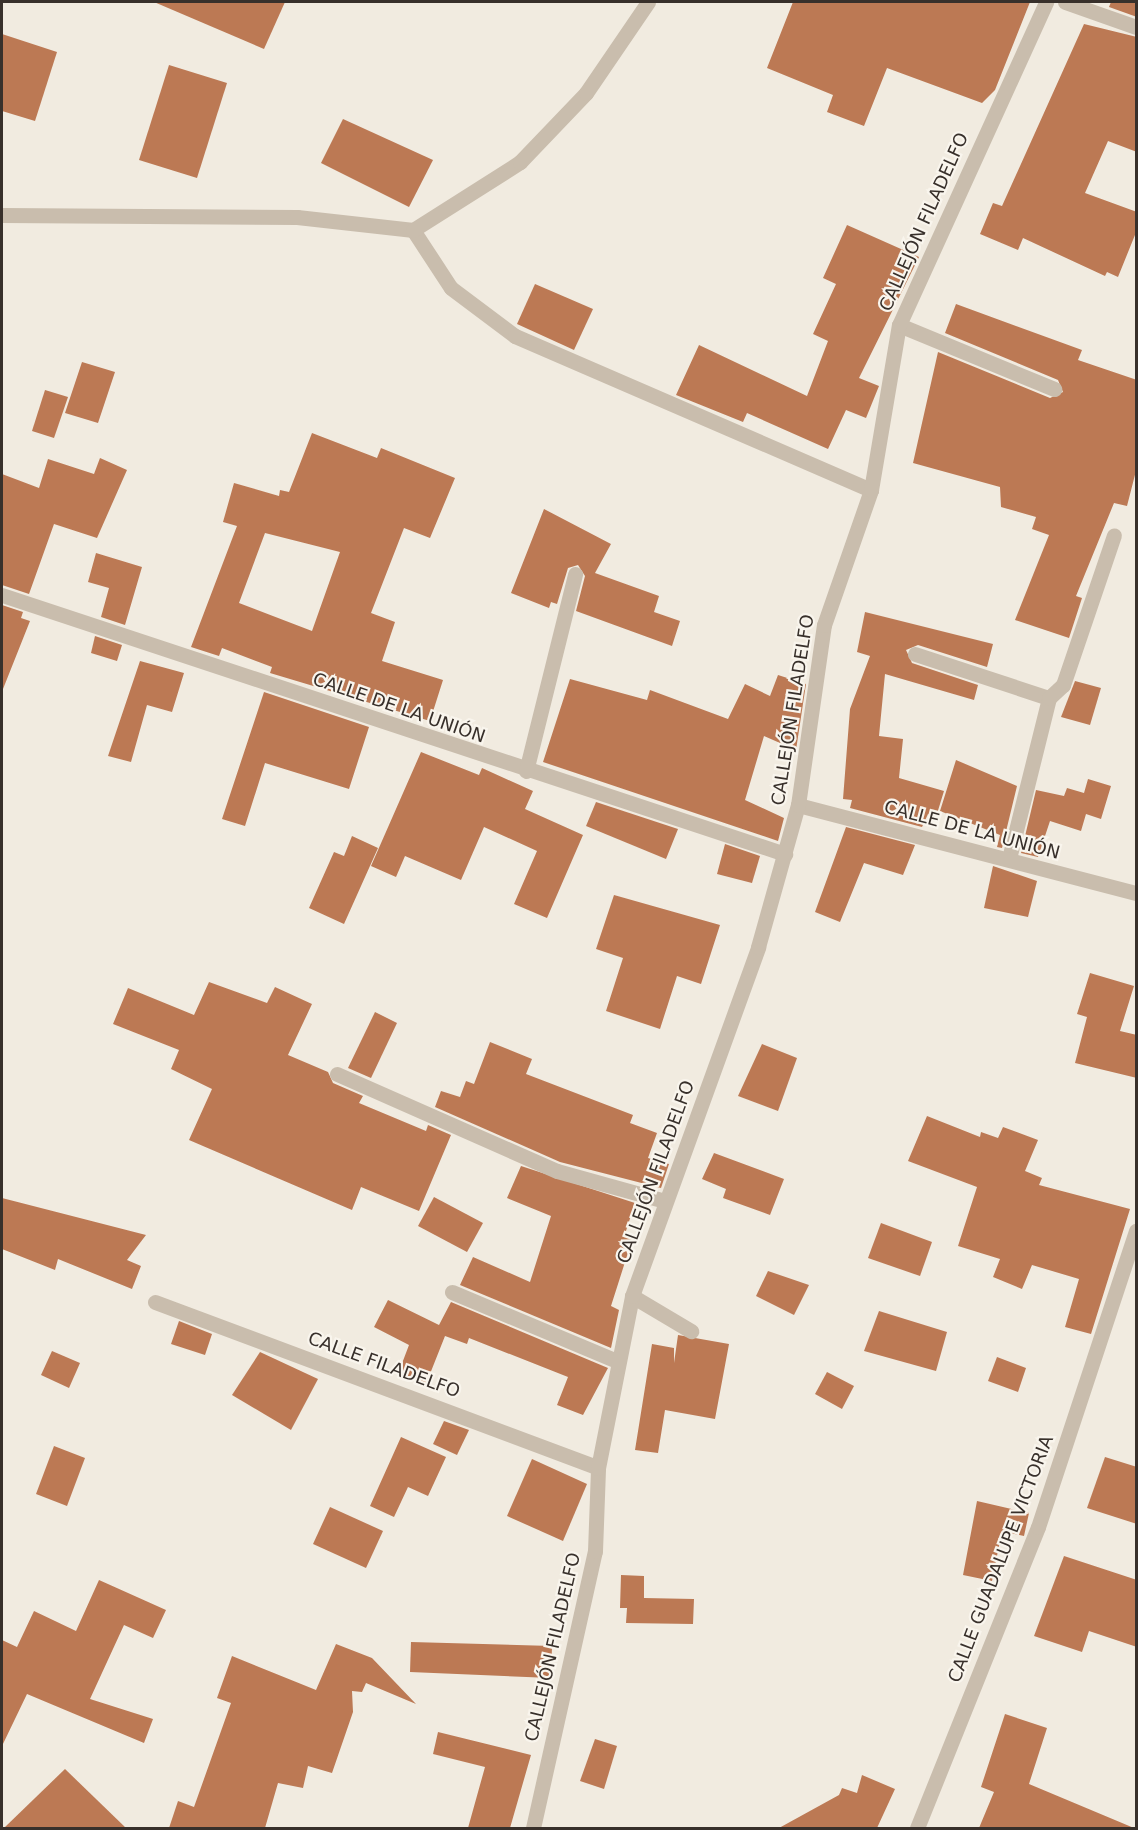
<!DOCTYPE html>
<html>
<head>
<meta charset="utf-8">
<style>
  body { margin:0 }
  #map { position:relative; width:1138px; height:1830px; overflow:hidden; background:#f1ebe0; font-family:"DejaVu Sans",sans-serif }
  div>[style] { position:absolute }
  .building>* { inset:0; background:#bc7954 }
  .minor>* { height:15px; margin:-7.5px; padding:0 7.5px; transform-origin:7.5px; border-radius:7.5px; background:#c9bdad }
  span { translate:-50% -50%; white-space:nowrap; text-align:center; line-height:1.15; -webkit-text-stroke:4.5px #f9f5ed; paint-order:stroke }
  .street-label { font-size:18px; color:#38302b }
  .frame { position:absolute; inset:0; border:3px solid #38302b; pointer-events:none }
</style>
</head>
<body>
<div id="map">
  <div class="building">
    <div style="clip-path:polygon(154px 2px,285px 2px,264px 49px)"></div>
    <div style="clip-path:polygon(793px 2px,1030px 2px,995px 90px,982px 103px,887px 68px,864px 126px,827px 112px,833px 95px,767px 68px)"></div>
    <div style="clip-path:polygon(1111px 2px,1137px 2px,1137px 17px,1109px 7px)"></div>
    <div style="clip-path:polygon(1084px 24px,1137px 37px,1137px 152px,1108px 141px,1085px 193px,1137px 212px,1137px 230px,1118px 277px,1107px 272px,1105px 276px,1023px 238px,1018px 250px,980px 234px,993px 203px,1002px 206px)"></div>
    <div style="clip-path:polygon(2px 34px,57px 52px,35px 121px,2px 111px)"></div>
    <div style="clip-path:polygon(169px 65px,227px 83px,197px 178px,139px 160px)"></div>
    <div style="clip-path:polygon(343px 119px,433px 160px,409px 207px,321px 163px)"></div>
    <div style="clip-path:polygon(847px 225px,919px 257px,859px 378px,879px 386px,866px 418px,846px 410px,828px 449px,747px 413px,743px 422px,676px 395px,699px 345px,807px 396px,828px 341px,813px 334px,836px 284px,823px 278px)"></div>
    <div style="clip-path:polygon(535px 284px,593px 309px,574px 350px,517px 324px)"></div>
    <div style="clip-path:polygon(956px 304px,1082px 350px,1078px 360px,1137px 380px,1137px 467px,1127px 506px,1114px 503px,1076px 596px,1082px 598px,1069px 638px,1015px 620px,1049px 535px,1032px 529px,1036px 517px,1001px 507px,1000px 487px,913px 463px,938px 352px,1050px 398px,1063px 392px,1058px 380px,945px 333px)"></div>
    <div style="clip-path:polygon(82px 362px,115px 372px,98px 423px,65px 413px)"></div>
    <div style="clip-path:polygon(45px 390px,68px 397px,54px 438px,32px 431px)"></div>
    <div style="clip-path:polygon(evenodd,312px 433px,377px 458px,381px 448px,455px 478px,430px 538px,404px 528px,371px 613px,395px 622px,382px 661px,443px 680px,430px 721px,270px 673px,272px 667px,222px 648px,219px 656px,191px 647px,237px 526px,223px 522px,234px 483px,279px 496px,280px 490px,289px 492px,312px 433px,265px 533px,340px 552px,312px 631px,239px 603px,265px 533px)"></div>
    <div style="clip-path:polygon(100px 458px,127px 470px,97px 538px,54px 524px,29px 594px,2px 585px,2px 474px,39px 488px,48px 459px,94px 474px)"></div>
    <div style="clip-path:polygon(544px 509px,611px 544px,595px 573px,659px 596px,654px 612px,680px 621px,672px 646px,576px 611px,585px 576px,578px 565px,568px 568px,557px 604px,551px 602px,549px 608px,511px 593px)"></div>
    <div style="clip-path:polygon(96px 553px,142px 567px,125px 625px,101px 617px,109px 588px,88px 582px)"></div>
    <div style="clip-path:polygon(2px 605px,23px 612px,21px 618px,30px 621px,3px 689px)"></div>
    <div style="clip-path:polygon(865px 612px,993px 644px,987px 667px,918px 645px,906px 650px,912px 663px,978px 685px,974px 700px,885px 674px,879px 736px,903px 739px,899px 778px,944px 791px,936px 817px,928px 814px,922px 827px,850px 808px,852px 800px,843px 799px,850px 709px,870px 656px,857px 652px)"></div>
    <div style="clip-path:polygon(95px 636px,122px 645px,117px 661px,91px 653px)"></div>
    <div style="clip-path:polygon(140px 661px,184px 673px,172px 712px,147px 705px,131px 762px,108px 756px)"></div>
    <div style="clip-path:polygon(778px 675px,806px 684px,796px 750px,764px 736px,745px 800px,784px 818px,778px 841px,543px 762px,570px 679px,647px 700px,650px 690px,728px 719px,745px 684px,770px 696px)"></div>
    <div style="clip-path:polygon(1075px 681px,1101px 688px,1090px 725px,1061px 717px)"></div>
    <div style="clip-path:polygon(264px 692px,369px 727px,349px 789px,265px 763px,245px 826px,222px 819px)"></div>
    <div style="clip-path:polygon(421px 752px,479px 775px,482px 768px,533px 791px,525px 809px,583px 835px,547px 918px,514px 904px,537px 851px,484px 827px,461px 880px,405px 856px,396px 877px,371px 866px)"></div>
    <div style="clip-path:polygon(956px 760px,1017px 786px,1002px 848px,997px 847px,1000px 835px,940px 811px)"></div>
    <div style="clip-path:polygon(1088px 779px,1111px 786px,1101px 819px,1086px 814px,1081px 831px,1050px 821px,1038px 857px,1021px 853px,1036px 790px,1064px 796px,1067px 788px,1084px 793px)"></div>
    <div style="clip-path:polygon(596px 802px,678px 829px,666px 859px,586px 826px)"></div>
    <div style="clip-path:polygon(846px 827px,915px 845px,903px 875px,864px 863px,840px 922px,815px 912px)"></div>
    <div style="clip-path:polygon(352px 836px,378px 848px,344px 924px,309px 908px,334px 852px,344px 856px)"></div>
    <div style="clip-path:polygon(725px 844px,760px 856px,752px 883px,717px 874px)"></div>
    <div style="clip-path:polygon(993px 866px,1037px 881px,1028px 917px,984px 908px)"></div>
    <div style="clip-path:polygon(614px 895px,720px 925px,701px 984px,677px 976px,660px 1029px,606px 1011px,623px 958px,596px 949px)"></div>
    <div style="clip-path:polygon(1090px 973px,1134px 986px,1120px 1031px,1137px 1035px,1137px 1078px,1075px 1063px,1087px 1017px,1077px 1014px)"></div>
    <div style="clip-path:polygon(209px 982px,267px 1003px,275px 987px,312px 1004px,288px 1055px,328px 1072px,333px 1083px,363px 1096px,359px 1103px,426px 1131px,428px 1125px,451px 1135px,419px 1211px,361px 1187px,352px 1210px,189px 1140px,212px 1089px,171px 1069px,179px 1050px,113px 1024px,128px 988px,194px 1015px)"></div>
    <div style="clip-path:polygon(375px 1012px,397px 1023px,371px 1078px,348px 1068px)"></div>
    <div style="clip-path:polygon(490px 1042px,532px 1059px,526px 1074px,633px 1115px,630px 1123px,657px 1133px,648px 1158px,669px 1164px,661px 1188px,560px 1162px,435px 1107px,441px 1091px,460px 1097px,466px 1081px,474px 1084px)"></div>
    <div style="clip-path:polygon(762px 1044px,797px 1058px,778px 1111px,738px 1096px)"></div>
    <div style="clip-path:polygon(927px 1116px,980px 1137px,981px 1132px,998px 1138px,1003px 1127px,1038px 1140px,1025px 1171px,1042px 1178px,1039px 1185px,1130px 1209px,1091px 1334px,1065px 1327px,1079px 1279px,1032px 1265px,1022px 1289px,993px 1277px,1000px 1259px,958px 1246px,977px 1187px,908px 1161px)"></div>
    <div style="clip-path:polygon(714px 1153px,784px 1179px,770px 1215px,723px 1198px,726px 1189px,702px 1179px)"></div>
    <div style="clip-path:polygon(521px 1166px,635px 1203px,625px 1234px,633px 1237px,611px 1306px,619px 1310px,611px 1348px,460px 1285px,473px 1257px,530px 1282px,551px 1216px,507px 1198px)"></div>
    <div style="clip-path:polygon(434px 1197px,483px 1223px,467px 1252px,418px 1226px)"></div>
    <div style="clip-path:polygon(2px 1198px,146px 1235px,127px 1260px,141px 1266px,132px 1289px,58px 1259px,55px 1270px,2px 1249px)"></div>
    <div style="clip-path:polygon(881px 1223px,932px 1242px,920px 1276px,868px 1258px)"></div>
    <div style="clip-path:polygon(768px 1271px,809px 1285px,794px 1315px,756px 1296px)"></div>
    <div style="clip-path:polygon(388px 1300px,439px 1325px,451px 1302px,608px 1368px,583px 1415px,557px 1405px,568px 1377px,469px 1338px,467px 1344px,445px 1336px,426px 1384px,398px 1374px,409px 1345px,374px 1327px)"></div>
    <div style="clip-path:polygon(879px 1311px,947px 1332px,936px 1371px,864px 1351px)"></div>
    <div style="clip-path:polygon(179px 1321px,212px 1334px,205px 1355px,171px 1344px)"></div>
    <div style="clip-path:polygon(678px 1335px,729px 1344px,715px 1419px,665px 1410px,658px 1453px,635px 1450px,652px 1344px,674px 1348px,674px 1363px)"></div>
    <div style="clip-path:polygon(52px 1351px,80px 1363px,69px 1388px,41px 1375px)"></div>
    <div style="clip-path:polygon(260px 1352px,318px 1379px,291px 1430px,232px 1395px)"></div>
    <div style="clip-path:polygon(997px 1357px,1026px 1368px,1018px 1392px,988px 1381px)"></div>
    <div style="clip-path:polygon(827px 1372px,854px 1386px,842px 1409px,815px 1394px)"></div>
    <div style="clip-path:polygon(444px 1421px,469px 1430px,457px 1455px,433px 1444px)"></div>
    <div style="clip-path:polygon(401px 1437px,446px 1457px,428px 1496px,408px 1487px,394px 1517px,370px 1506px)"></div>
    <div style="clip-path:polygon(54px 1446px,85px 1458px,67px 1506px,36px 1494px)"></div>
    <div style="clip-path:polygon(1105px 1457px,1137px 1467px,1137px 1524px,1087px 1508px)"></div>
    <div style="clip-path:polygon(532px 1459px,587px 1484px,563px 1541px,507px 1516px)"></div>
    <div style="clip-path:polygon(977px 1501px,1029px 1513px,1024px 1536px,1002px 1531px,992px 1581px,963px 1575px)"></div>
    <div style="clip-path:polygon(330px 1507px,383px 1531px,366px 1568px,313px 1544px)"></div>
    <div style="clip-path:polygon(1064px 1556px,1137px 1580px,1137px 1647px,1089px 1631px,1082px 1652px,1034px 1636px)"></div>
    <div style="clip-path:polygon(621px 1575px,644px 1576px,644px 1598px,694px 1599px,693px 1624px,626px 1623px,627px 1608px,620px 1608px)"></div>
    <div style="clip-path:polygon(99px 1580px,166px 1610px,153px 1638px,124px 1625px,90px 1699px,153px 1719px,144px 1743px,27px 1694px,2px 1746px,2px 1640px,17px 1647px,34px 1611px,76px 1631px)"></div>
    <div style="clip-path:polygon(411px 1642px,552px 1646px,551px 1678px,410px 1672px)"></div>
    <div style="clip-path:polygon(336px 1644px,372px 1658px,416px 1704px,366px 1683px,362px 1692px,352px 1691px,353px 1712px,332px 1773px,308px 1766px,303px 1788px,278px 1783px,265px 1828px,169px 1828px,178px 1801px,194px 1807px,231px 1703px,217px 1698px,232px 1656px,316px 1690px)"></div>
    <div style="clip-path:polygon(1005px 1714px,1047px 1728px,1029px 1784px,1134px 1828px,979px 1828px,994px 1792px,981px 1787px)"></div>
    <div style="clip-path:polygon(438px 1732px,531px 1755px,510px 1828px,468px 1828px,485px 1767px,433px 1754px)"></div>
    <div style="clip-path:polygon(595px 1739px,617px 1746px,604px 1789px,580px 1781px)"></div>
    <div style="clip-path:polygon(65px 1769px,126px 1828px,4px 1828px)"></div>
    <div style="clip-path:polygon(862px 1775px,895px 1789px,877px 1828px,779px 1828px,839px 1795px,842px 1788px,857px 1793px)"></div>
  </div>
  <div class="minor">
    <div style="left:1065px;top:2px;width:75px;rotate:19.4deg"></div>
    <div style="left:2px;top:215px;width:295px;rotate:0.4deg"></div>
    <div style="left:297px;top:217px;width:117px;rotate:6.4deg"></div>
    <div style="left:413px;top:230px;width:69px;rotate:56.8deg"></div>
    <div style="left:451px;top:288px;width:80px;rotate:36.9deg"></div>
    <div style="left:515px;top:336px;width:388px;rotate:23.4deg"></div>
    <div style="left:413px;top:230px;width:127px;rotate:-32.4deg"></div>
    <div style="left:520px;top:162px;width:95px;rotate:-46.3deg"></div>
    <div style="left:586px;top:93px;width:110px;rotate:-55.7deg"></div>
    <div style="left:899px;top:325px;width:168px;rotate:22.4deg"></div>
    <div style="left:2px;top:595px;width:825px;rotate:18.3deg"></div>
    <div style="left:915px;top:654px;width:141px;rotate:18.2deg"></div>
    <div style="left:1049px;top:698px;width:166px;rotate:104deg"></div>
    <div style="left:1049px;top:698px;width:19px;rotate:-43deg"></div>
    <div style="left:1063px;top:685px;width:158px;rotate:-71.2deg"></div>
    <div style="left:526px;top:771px;width:203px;rotate:-76deg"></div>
    <div style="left:798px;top:805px;width:349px;rotate:14.6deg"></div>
    <div style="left:337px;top:1074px;width:240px;rotate:23.8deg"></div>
    <div style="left:557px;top:1171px;width:112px;rotate:15.5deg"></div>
    <div style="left:452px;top:1292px;width:179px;rotate:22.7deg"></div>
    <div style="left:632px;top:1296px;width:69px;rotate:30.7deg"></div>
    <div style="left:155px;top:1302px;width:473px;rotate:20.5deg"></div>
    <div style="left:533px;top:1828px;width:284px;rotate:-77.4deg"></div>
    <div style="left:595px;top:1551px;width:83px;rotate:-87.9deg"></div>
    <div style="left:598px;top:1468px;width:175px;rotate:-78.8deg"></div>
    <div style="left:632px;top:1296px;width:371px;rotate:-70.1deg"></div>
    <div style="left:758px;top:947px;width:148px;rotate:-74.3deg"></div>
    <div style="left:798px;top:805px;width:182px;rotate:-81.8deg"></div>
    <div style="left:824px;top:625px;width:143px;rotate:-70.8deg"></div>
    <div style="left:871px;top:490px;width:167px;rotate:-80.4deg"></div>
    <div style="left:899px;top:325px;width:355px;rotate:-65.5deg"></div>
    <div style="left:917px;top:1828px;width:324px;rotate:-68.1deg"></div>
    <div style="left:1038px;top:1527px;width:312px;rotate:-71.7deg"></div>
  </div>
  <div class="street-label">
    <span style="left:924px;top:222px;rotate:-66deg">CALLEJÓN FILADELFO</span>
    <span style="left:399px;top:708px;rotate:19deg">CALLE DE LA UNIÓN</span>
    <span style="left:793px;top:710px;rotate:-81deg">CALLEJÓN FILADELFO</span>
    <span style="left:972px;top:830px;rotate:15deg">CALLE DE LA UNIÓN</span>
    <span style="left:656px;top:1172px;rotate:-70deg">CALLEJÓN FILADELFO</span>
    <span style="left:384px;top:1365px;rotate:20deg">CALLE FILADELFO</span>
    <span style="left:1001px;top:1559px;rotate:-69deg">CALLE GUADALUPE VICTORIA</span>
    <span style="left:553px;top:1647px;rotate:-77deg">CALLEJÓN FILADELFO</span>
  </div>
  <div class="frame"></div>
</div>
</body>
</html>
